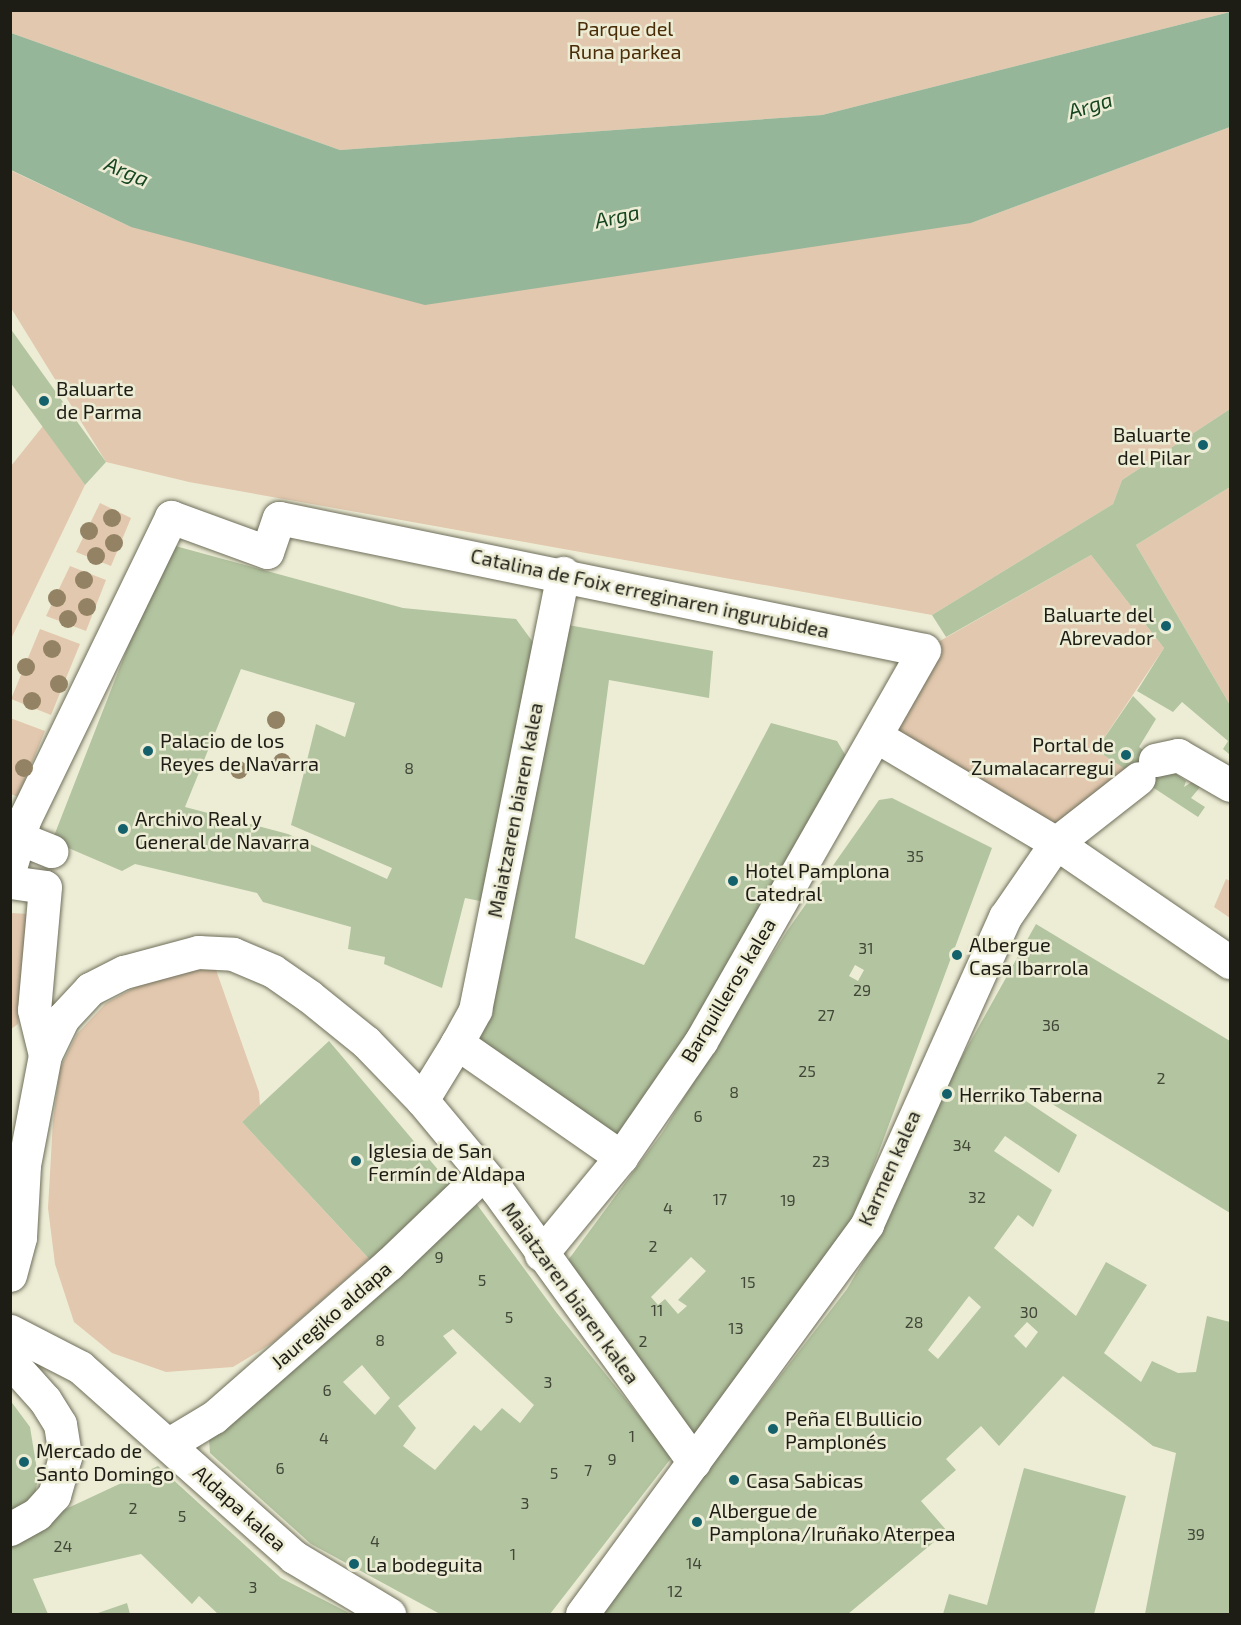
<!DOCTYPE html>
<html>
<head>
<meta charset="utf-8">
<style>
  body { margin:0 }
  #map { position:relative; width:1241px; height:1625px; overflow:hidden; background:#ededd6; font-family:"Exo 2",sans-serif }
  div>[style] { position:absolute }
  .green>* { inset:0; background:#e2c8ae }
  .water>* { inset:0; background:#96b69a }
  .building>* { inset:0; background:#b3c4a0 }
  .roads { filter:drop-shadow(0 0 2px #6f6f5b) drop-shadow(0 0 2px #6f6f5b) }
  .street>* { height:33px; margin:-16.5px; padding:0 16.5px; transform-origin:16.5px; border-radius:16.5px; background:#fff }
  .trees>* { width:18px; height:18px; margin:-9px; border-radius:50%; background:#938364 }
  .dots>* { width:16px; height:16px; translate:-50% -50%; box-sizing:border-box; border:3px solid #ededd6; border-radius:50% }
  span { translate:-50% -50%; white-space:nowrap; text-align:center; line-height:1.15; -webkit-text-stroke:5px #ededd6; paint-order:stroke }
  .number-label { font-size:16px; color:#424738 }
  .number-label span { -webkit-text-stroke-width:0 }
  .park-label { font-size:20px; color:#4a2c07 }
  .poi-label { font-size:20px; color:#1d1d15 }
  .left { translate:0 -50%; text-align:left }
  .right { translate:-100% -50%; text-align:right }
  .street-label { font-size:20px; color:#1d1d15 }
  .water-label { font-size:21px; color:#154620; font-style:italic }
  .frame { position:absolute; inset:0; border:12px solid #1d1d15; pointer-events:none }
</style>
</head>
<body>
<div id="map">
  <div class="green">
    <div style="clip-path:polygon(10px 11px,1230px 10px,1230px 12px,822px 115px,340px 150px,11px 33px)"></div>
    <div style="clip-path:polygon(1230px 127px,1230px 409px,1122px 480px,1113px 504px,932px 615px,189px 482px,106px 462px,11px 308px,10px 170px,131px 227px,971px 223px)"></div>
    <div style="clip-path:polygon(43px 426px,85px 485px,11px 639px,11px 466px)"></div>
    <div style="clip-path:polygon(1230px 487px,1230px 705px,1136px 545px)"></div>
    <div style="clip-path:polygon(100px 503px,131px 518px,111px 566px,76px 552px)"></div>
    <div style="clip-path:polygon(1091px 555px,1164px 648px,1096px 750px,1139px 778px,1056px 843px,876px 736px,924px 650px)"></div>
    <div style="clip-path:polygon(70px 566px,106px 580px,86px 631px,46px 616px)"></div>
    <div style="clip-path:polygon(40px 629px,80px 644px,51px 715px,11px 699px)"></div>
    <div style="clip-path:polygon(10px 718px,45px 731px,18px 797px,11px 794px)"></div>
    <div style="clip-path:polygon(1226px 879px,1230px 881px,1230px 918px,1214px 907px)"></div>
    <div style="clip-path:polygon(11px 913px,29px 914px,18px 1024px,11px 1029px)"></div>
    <div style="clip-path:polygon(215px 967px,259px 1092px,260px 1106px,242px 1122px,369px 1259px,274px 1342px,233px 1367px,166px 1372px,112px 1353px,74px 1322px,55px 1264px,48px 1208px,53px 1121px,60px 1068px,77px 1034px,106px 1003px,164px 972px)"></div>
  </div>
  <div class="water">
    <div style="clip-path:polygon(1230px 12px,1230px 127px,971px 223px,425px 305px,131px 227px,11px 170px,11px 33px,340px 150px,822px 115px)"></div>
  </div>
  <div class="building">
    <div style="clip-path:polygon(10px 328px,106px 462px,85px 485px,10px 382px)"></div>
    <div style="clip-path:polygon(1230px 409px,1230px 487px,1136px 545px,1230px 705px,1229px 754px,1223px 749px,1228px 741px,1182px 702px,1173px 712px,1137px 691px,1164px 648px,1091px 555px,946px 637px,932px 615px,1113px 504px,1122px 480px)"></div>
    <div style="clip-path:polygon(evenodd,168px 544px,403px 608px,516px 619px,535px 645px,490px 903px,465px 898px,442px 988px,384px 964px,385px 957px,348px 949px,351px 927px,263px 902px,257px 893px,135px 864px,122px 871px,52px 841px,168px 544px,241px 669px,355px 703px,345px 737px,316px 724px,291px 825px,392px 868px,387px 879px,288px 834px,185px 807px,241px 669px)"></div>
    <div style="clip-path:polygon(568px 625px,713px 651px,709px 698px,609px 680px,575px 938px,644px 965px,771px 723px,837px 741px,846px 756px,623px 1145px,472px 1036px)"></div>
    <div style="clip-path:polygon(1133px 696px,1156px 719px,1139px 747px,1186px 781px,1184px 787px,1195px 780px,1201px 786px,1191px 798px,1205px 807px,1198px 817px,1096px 750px)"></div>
    <div style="clip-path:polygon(evenodd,892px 798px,992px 848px,853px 1221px,694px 1439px,563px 1267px,662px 1133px,787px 931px,879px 800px,892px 798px,855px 965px,864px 970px,858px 981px,849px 976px,855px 965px,892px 798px,691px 1257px,706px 1271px,678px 1300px,687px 1306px,678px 1314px,665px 1299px,658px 1305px,651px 1297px,691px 1257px)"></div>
    <div style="clip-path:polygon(evenodd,1036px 924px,1230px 1041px,1230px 1213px,1026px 1088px,1020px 1097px,1077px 1135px,1059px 1173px,1005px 1136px,994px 1151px,1052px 1190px,1033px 1227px,1018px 1215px,994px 1248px,1076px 1316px,1106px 1262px,1147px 1285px,1104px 1353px,1141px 1382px,1152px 1361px,1178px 1373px,1196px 1372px,1207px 1316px,1230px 1322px,1230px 1614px,1145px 1614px,1176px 1453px,1153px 1446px,1063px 1376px,999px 1446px,981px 1426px,946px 1459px,956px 1470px,921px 1501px,947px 1531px,848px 1614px,597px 1614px,847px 1289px,886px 1223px,916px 1139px,1036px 924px,969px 1296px,981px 1307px,938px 1359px,928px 1350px,969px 1296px,1036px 924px,1027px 1322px,1038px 1332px,1026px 1348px,1014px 1336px,1027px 1322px)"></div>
    <div style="clip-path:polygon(329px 1041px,451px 1185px,371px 1261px,242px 1122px)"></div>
    <div style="clip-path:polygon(evenodd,470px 1195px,556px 1312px,672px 1457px,550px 1614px,440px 1614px,311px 1544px,210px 1453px,209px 1440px,252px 1394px,470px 1195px,453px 1329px,534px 1405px,520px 1423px,502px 1408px,481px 1431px,474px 1425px,435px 1470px,403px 1446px,416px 1428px,398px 1406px,457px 1353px,443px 1336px,453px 1329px,470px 1195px,362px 1365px,390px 1398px,375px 1415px,343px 1382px,362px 1365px)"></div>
    <div style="clip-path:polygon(10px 1400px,30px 1427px,38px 1476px,35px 1497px,10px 1526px)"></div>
    <div style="clip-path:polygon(158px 1466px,281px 1578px,351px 1614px,218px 1614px,199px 1596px,192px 1604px,141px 1554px,33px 1579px,48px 1614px,10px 1614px,10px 1535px)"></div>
    <div style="clip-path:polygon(1024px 1468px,1126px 1496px,1094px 1614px,943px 1614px,949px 1594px,987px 1605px)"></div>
    <div style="clip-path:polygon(127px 1603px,130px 1614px,95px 1614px)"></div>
  </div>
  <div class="roads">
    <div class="street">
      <div style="left:876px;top:736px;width:209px;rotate:30.7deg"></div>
      <div style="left:1056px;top:843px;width:211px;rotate:34.4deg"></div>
      <div style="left:1155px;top:760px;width:24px;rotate:-12deg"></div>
      <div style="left:1178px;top:755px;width:60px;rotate:30deg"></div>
      <div style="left:19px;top:838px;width:35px;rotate:22deg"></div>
      <div style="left:10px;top:868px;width:50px;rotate:-73.7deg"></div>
      <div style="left:24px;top:820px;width:337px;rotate:-64.1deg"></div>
      <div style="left:171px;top:517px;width:102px;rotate:20deg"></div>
      <div style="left:267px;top:552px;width:36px;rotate:-71deg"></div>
      <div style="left:279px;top:518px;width:658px;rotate:11.57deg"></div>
      <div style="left:924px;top:650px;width:450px;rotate:119.7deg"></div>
      <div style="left:701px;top:1041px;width:141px;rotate:124.6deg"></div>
      <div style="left:621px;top:1157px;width:126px;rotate:129.5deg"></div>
      <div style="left:10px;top:882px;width:35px;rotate:8deg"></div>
      <div style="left:45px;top:887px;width:123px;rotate:95.1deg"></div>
      <div style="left:34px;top:1010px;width:46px;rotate:76.3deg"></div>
      <div style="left:457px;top:1043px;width:38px;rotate:-61deg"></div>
      <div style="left:475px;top:1010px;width:446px;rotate:-78.6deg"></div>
      <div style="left:422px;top:1100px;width:67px;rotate:-58.4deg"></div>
      <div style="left:457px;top:1043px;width:200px;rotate:34.8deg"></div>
      <div style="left:10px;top:1275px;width:39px;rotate:-75deg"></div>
      <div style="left:20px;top:1237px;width:72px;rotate:-86.8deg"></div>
      <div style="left:24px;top:1165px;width:112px;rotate:-79.2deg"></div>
      <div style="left:45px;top:1055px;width:41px;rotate:-64.1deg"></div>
      <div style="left:63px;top:1018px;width:40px;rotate:-47deg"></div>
      <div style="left:90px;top:989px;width:38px;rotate:-27deg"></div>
      <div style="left:124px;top:972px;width:77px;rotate:-15.1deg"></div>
      <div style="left:198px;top:952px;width:35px;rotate:3deg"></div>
      <div style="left:233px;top:954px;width:43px;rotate:23deg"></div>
      <div style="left:273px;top:971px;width:44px;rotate:34.8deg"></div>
      <div style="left:309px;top:996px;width:73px;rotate:38.9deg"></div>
      <div style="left:366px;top:1042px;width:81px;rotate:46deg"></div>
      <div style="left:422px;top:1100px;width:117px;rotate:50.2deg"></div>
      <div style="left:497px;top:1190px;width:336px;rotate:54.1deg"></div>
      <div style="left:10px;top:1331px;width:79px;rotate:27.2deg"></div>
      <div style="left:80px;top:1367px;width:286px;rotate:41.6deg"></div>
      <div style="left:294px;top:1557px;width:111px;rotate:31deg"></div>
      <div style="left:10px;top:1361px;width:52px;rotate:48.1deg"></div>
      <div style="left:45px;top:1400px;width:28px;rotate:58deg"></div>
      <div style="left:60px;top:1424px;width:33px;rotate:81deg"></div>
      <div style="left:65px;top:1457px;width:40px;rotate:106deg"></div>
      <div style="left:54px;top:1495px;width:25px;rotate:132deg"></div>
      <div style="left:37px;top:1514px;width:31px;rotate:151deg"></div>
      <div style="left:169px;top:1444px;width:52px;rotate:-31deg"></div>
      <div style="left:214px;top:1417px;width:232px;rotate:-41.2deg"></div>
      <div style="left:389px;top:1264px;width:130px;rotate:-43.8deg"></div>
      <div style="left:582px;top:1614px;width:483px;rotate:-53.8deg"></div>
      <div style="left:867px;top:1224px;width:337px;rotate:-65.8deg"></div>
      <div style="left:1005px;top:917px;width:90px;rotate:-55.4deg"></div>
      <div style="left:1056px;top:843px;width:105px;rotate:-38.1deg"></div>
    </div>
  </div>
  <div class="trees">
    <div style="left:112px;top:518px"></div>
    <div style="left:89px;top:531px"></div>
    <div style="left:114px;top:543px"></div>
    <div style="left:96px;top:556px"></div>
    <div style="left:84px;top:580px"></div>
    <div style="left:57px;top:598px"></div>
    <div style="left:87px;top:607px"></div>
    <div style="left:68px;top:619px"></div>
    <div style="left:52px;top:649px"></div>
    <div style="left:26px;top:667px"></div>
    <div style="left:59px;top:684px"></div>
    <div style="left:32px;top:701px"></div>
    <div style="left:276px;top:720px"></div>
    <div style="left:282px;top:762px"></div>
    <div style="left:24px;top:768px"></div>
    <div style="left:239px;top:770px"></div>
  </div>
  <div class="dots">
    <div style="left:44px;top:401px;background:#14616c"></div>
    <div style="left:1203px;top:445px;background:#14616c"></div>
    <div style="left:1166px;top:626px;background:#14616c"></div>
    <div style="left:148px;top:751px;background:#14616c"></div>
    <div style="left:1126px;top:755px;background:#14616c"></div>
    <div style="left:123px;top:829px;background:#14616c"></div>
    <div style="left:733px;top:881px;background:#14616c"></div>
    <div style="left:957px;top:955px;background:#14616c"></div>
    <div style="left:947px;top:1094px;background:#14616c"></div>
    <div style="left:356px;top:1161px;background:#14616c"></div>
    <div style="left:773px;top:1429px;background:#14616c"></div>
    <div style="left:24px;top:1462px;background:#14616c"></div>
    <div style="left:734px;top:1480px;background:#14616c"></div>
    <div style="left:697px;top:1522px;background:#14616c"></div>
    <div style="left:354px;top:1564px;background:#14616c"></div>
  </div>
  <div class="number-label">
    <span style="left:409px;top:768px">8</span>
    <span style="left:915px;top:856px">35</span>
    <span style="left:866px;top:948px">31</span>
    <span style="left:862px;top:990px">29</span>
    <span style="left:826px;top:1015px">27</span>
    <span style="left:1051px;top:1025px">36</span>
    <span style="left:807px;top:1071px">25</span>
    <span style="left:1161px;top:1078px">2</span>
    <span style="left:734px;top:1092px">8</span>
    <span style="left:698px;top:1116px">6</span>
    <span style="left:962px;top:1145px">34</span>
    <span style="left:821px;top:1161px">23</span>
    <span style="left:977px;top:1197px">32</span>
    <span style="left:720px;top:1199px">17</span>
    <span style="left:788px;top:1200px">19</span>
    <span style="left:668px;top:1208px">4</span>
    <span style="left:653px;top:1246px">2</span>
    <span style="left:439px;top:1257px">9</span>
    <span style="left:482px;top:1280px">5</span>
    <span style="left:748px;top:1282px">15</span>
    <span style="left:657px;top:1310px">11</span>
    <span style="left:1029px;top:1312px">30</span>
    <span style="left:509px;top:1317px">5</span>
    <span style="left:914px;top:1322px">28</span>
    <span style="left:736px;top:1328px">13</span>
    <span style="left:380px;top:1340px">8</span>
    <span style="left:643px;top:1341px">2</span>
    <span style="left:548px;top:1382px">3</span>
    <span style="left:327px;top:1390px">6</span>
    <span style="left:632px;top:1436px">1</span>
    <span style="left:324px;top:1438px">4</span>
    <span style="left:612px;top:1459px">9</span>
    <span style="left:280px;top:1468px">6</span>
    <span style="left:588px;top:1470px">7</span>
    <span style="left:554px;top:1473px">5</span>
    <span style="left:525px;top:1503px">3</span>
    <span style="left:133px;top:1508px">2</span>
    <span style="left:182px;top:1516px">5</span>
    <span style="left:1196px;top:1534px">39</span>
    <span style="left:375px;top:1541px">4</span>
    <span style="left:63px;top:1546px">24</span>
    <span style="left:513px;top:1554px">1</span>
    <span style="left:694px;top:1563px">14</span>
    <span style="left:253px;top:1587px">3</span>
    <span style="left:675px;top:1591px">12</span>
  </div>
  <div class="park-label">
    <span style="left:625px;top:40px">Parque del<br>Runa parkea</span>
  </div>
  <div class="poi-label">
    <span class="left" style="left:56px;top:400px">Baluarte<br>de Parma</span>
    <span class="right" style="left:1191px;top:446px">Baluarte<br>del Pilar</span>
    <span class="right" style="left:1154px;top:626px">Baluarte del<br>Abrevador</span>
    <span class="left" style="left:160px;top:752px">Palacio de los<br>Reyes de Navarra</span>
    <span class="right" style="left:1114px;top:756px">Portal de<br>Zumalacarregui</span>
    <span class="left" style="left:135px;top:830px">Archivo Real y<br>General de Navarra</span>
    <span class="left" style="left:745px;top:882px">Hotel Pamplona<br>Catedral</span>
    <span class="left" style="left:969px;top:956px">Albergue<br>Casa Ibarrola</span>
    <span class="left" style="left:959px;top:1094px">Herriko Taberna</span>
    <span class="left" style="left:368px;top:1162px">Iglesia de San<br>Fermín de Aldapa</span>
    <span class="left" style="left:785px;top:1430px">Peña El Bullicio<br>Pamplonés</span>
    <span class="left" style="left:36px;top:1462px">Mercado de<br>Santo Domingo</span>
    <span class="left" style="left:746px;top:1480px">Casa Sabicas</span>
    <span class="left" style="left:709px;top:1522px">Albergue de<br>Pamplona/Iruñako Aterpea</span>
    <span class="left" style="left:366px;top:1564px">La bodeguita</span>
  </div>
  <div class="street-label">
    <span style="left:650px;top:593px;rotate:12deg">Catalina de Foix erreginaren ingurubidea</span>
    <span style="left:515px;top:810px;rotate:-79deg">Maiatzaren biaren kalea</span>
    <span style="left:728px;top:990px;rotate:-59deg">Barquilleros kalea</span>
    <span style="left:889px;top:1168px;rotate:-66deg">Karmen kalea</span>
    <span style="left:571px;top:1293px;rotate:54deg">Maiatzaren biaren kalea</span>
    <span style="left:331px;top:1315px;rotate:-41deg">Jauregiko aldapa</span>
    <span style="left:240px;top:1508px;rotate:42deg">Aldapa kalea</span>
  </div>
  <div class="water-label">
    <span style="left:1090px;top:105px;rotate:-17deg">Arga</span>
    <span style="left:127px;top:171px;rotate:23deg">Arga</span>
    <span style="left:617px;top:216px;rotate:-12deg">Arga</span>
  </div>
  <div class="frame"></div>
</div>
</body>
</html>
